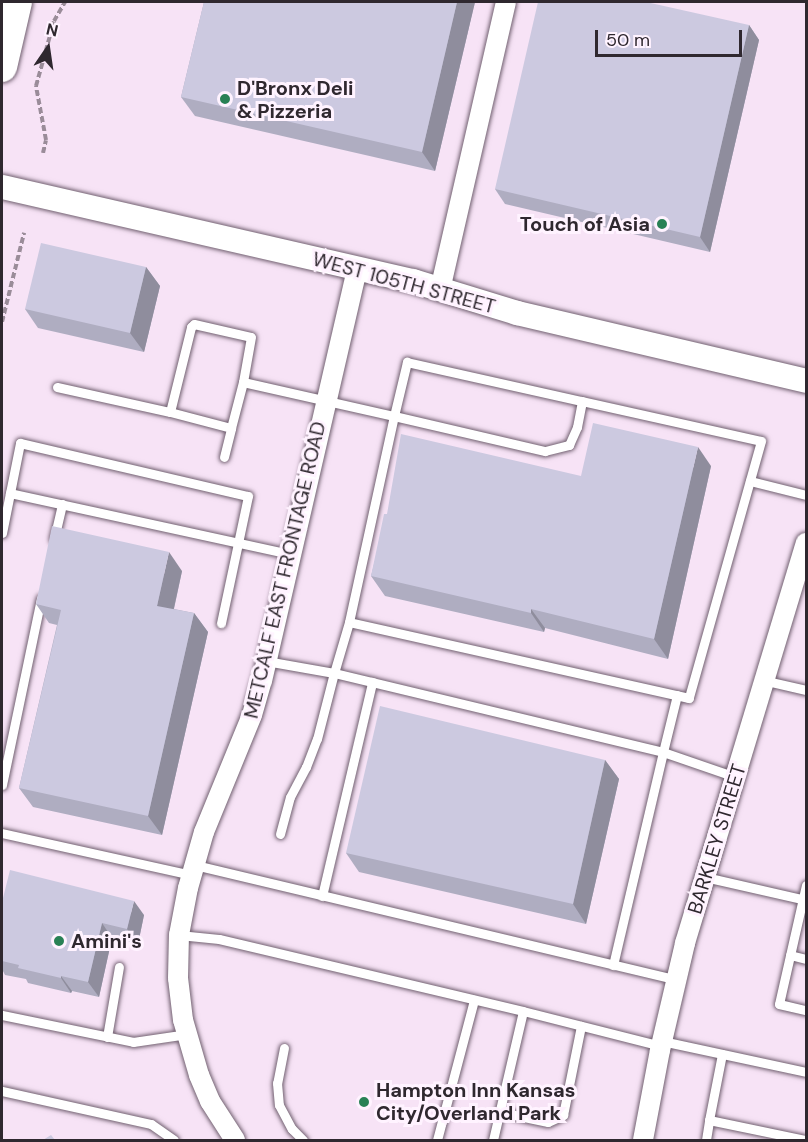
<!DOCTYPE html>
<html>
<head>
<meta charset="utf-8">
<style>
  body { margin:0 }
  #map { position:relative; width:808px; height:1142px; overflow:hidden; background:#f7e3f6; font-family:"DM Sans",sans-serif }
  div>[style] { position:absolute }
  .path>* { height:4px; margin-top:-2px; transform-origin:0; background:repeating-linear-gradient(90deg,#9a8c99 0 6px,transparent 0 9px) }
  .roads { filter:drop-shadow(0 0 2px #716070) drop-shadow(0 0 2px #716070) }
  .service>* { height:9px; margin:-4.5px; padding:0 4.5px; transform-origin:4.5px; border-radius:4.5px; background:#fff }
  .minor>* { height:20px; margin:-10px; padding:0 10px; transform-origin:10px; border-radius:10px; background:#fff }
  .tertiary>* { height:24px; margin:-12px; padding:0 12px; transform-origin:12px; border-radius:12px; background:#fff }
  .primary>* { height:30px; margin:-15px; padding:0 15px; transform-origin:15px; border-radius:15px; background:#fff }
  .wall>* { inset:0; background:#afadc1 }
  .shaded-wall>* { inset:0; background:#8f8d9d }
  .building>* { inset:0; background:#ccc9e0 }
  .dots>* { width:16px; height:16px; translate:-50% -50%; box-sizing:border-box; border:3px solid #fff3ff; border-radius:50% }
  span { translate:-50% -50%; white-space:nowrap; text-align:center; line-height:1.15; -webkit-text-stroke:6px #fff3ff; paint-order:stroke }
  .poi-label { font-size:20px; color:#2f282f; font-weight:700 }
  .left { translate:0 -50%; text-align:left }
  .right { translate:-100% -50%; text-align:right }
  .street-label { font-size:20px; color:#2f282f }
  .frame { position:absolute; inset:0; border:3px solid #2f282f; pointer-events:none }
  .north { position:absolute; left:18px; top:18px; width:60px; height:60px; -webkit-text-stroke:4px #fff3ff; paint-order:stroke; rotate:13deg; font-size:16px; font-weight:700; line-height:24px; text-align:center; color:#2f282f }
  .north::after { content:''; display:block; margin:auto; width:21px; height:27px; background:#2f282f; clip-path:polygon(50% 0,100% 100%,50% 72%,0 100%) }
  .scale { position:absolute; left:595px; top:30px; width:147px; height:27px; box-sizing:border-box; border:3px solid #2f282f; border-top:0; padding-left:8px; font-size:18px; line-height:21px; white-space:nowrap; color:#2f282f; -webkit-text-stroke:4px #fff3ff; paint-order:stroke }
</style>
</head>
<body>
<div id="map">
  <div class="path">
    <div style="left:43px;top:153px;width:13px;rotate:-77deg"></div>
    <div style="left:46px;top:140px;width:55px;rotate:-100.5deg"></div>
    <div style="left:36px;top:86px;width:67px;rotate:-74.5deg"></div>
    <div style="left:54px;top:21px;width:22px;rotate:-60deg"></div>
    <div style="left:2px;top:322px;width:92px;rotate:-76.1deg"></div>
  </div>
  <div class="roads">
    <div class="service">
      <div style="left:243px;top:382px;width:48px;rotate:104.6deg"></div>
      <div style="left:231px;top:428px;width:63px;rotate:-165.3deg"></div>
      <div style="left:170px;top:412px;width:88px;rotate:-76.1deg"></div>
      <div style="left:191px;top:327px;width:4px;rotate:-45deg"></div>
      <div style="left:194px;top:324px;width:58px;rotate:12.8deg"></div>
      <div style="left:251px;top:337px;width:46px;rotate:100.1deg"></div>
      <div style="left:243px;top:382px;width:155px;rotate:12.7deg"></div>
      <div style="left:394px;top:416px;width:56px;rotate:-76.5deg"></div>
      <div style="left:407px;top:362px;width:179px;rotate:12.6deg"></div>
      <div style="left:582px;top:401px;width:183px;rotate:12.6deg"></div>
      <div style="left:761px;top:441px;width:267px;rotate:105.7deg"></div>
      <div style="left:689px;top:698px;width:348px;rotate:-167.4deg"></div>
      <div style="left:349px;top:622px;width:211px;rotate:-77.7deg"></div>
      <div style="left:394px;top:416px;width:155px;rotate:13.1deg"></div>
      <div style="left:545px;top:451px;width:25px;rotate:-14deg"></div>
      <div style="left:569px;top:445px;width:20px;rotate:-66deg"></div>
      <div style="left:577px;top:427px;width:26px;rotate:-79deg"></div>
      <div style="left:57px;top:387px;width:116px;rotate:12.5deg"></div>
      <div style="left:224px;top:457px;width:30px;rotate:-76deg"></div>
      <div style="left:750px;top:481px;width:58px;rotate:14deg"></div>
      <div style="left:10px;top:493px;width:286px;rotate:12.3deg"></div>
      <div style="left:2px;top:533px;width:92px;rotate:-78.7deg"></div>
      <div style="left:20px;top:443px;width:234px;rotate:13.1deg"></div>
      <div style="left:248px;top:496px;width:130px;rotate:102deg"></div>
      <div style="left:54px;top:539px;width:36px;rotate:-77deg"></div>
      <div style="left:266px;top:661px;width:69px;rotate:10deg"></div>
      <div style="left:334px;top:673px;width:53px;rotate:-73.6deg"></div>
      <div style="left:767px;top:681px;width:40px;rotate:13deg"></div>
      <div style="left:677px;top:695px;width:59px;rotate:103.8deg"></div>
      <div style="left:663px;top:752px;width:76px;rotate:19.1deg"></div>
      <div style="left:2px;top:785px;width:190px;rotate:-78.2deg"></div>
      <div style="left:2px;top:833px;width:195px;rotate:12.5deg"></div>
      <div style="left:280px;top:834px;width:38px;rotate:-75deg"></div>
      <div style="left:290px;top:797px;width:34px;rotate:-62deg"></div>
      <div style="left:306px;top:767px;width:30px;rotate:-69deg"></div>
      <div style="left:317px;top:739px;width:68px;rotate:-75.6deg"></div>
      <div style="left:334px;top:673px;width:338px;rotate:13.5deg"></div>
      <div style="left:663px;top:752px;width:219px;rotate:103.2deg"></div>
      <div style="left:195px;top:865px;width:495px;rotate:13.4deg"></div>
      <div style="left:705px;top:877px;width:104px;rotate:12.8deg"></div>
      <div style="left:806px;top:885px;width:122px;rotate:102.8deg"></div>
      <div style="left:779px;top:1004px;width:28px;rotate:13deg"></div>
      <div style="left:322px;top:896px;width:220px;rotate:-76.8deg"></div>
      <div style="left:179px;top:935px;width:40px;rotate:5.7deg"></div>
      <div style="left:219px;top:939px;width:312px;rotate:13.3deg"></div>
      <div style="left:790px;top:955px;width:16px;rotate:14deg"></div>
      <div style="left:2px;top:1015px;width:134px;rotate:11.6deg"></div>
      <div style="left:133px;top:1042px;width:55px;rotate:-8.4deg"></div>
      <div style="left:107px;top:1037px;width:71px;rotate:-80.3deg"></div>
      <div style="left:662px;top:1041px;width:147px;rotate:12.1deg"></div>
      <div style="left:284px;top:1048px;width:36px;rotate:101deg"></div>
      <div style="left:277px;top:1083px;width:22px;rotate:85deg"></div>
      <div style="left:279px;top:1105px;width:27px;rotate:62deg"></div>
      <div style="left:292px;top:1129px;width:16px;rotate:45deg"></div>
      <div style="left:722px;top:1054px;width:67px;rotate:101.1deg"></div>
      <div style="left:709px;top:1120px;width:99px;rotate:11.7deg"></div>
      <div style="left:2px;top:1091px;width:153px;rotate:12.5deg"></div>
      <div style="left:151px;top:1124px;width:28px;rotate:35deg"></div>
      <div style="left:500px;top:1112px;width:49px;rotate:11.8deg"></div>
      <div style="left:548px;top:1122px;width:17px;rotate:-25deg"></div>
      <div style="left:563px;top:1115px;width:91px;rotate:-78.6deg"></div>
      <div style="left:437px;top:1140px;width:145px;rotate:-75.2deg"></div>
      <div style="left:493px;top:1140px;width:132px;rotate:-76.9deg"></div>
      <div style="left:523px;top:1011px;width:142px;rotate:14.2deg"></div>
      <div style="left:706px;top:1140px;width:20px;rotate:-81deg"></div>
    </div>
    <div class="minor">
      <div style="left:440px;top:290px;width:295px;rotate:-77.1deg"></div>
      <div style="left:235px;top:1140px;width:46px;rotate:-122.7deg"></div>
      <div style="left:210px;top:1101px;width:28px;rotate:-113deg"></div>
      <div style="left:199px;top:1075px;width:57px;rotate:-106.2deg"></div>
      <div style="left:183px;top:1020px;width:42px;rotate:-96.8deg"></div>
      <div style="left:178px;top:978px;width:43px;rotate:-88.7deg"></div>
      <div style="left:179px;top:935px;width:48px;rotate:-79.2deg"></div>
      <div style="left:188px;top:888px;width:58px;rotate:-74.1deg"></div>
      <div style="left:204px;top:832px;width:126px;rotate:-67.7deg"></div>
      <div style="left:252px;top:715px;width:35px;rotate:-74deg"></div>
      <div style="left:262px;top:681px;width:424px;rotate:-77deg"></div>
      <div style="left:643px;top:1140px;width:92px;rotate:-79.3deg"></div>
      <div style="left:660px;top:1050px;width:110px;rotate:-76.8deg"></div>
      <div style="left:685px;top:943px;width:418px;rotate:-73.2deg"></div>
    </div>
    <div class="tertiary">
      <div style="left:2px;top:187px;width:422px;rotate:12.9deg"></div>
      <div style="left:413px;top:281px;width:109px;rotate:17.1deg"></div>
      <div style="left:517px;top:313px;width:297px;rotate:13.2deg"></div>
    </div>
    <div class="primary">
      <div style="left:2px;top:67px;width:67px;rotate:-77deg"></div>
    </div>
  </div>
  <div class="wall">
    <div style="clip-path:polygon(204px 2px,475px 2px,435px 171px,195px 116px,181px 97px)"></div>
    <div style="clip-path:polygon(749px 25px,759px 40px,710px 252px,505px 204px,495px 189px)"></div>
    <div style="clip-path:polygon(146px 267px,160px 286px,144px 352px,38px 328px,25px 309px)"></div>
    <div style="clip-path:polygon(711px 466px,668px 659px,545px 628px,544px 632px,385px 596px,371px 576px,387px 514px,581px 476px)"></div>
    <div style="clip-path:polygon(182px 571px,174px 609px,194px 613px,208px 632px,162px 835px,33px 807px,19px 788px,57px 625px,49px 623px,36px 604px)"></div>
    <div style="clip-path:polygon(605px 760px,619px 779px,586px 924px,359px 872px,346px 853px)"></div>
    <div style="clip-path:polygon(2px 902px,144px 915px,138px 944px,112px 938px,99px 997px,72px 991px,71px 993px,28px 983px,26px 979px,5px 975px,2px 969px)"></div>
  </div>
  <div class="shaded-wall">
    <div style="clip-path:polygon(457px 2px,475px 2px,435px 171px,422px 152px)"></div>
    <div style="clip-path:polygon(749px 25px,759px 40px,710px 252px,700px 237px)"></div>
    <div style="clip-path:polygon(146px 267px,160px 286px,144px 352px,130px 333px)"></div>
    <div style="clip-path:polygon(698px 447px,711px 466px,668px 659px,654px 639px)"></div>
    <div style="clip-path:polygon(169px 552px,182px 571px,170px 626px,157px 606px)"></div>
    <div style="clip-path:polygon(531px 609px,545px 628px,544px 632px,531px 613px)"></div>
    <div style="clip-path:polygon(194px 613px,208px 632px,162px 835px,148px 816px)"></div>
    <div style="clip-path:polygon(605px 760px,619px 779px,586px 924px,573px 904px)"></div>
    <div style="clip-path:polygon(134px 901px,144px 915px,138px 944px,127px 929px)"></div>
    <div style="clip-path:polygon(102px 923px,112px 938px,99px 997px,88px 982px)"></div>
    <div style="clip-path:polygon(61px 976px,72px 991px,71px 993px,61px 978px)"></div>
  </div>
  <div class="building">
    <div style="clip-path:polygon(204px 2px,457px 2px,422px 152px,181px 97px)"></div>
    <div style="clip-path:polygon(538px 2px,646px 2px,749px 25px,700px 237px,495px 189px)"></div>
    <div style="clip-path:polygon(41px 243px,146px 267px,130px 333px,25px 309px)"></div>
    <div style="clip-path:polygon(593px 423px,698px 447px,654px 639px,531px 609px,531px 613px,371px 576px,384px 514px,387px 514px,401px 434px,581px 476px)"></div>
    <div style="clip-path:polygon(52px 526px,169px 552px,157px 606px,194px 613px,148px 816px,19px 788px,61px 610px,36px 604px)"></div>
    <div style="clip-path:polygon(380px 706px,605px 760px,573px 904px,346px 853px)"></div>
    <div style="clip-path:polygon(10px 870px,134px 901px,127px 929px,102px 923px,88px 982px,61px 976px,61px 978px,18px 968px,19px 965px,2px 961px,2px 902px)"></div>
    <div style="clip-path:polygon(51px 1135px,55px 1140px,43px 1140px)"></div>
  </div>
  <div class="dots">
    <div style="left:225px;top:99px;background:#298155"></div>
    <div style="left:662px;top:224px;background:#298155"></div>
    <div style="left:59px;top:941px;background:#298155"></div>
    <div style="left:364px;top:1102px;background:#298155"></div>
  </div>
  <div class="poi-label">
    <span class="left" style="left:237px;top:100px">D'Bronx Deli<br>&amp; Pizzeria</span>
    <span class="right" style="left:650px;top:224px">Touch of Asia</span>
    <span class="left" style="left:71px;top:941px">Amini's</span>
    <span class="left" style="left:376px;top:1102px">Hampton Inn Kansas<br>City/Overland Park</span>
  </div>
  <div class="street-label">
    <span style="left:404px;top:283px;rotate:15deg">WEST 105TH STREET</span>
    <span style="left:285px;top:570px;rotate:-77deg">METCALF EAST FRONTAGE ROAD</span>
    <span style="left:717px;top:839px;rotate:-73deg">BARKLEY STREET</span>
  </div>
  <div class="frame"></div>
  <div class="north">N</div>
  <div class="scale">50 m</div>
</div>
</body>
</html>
